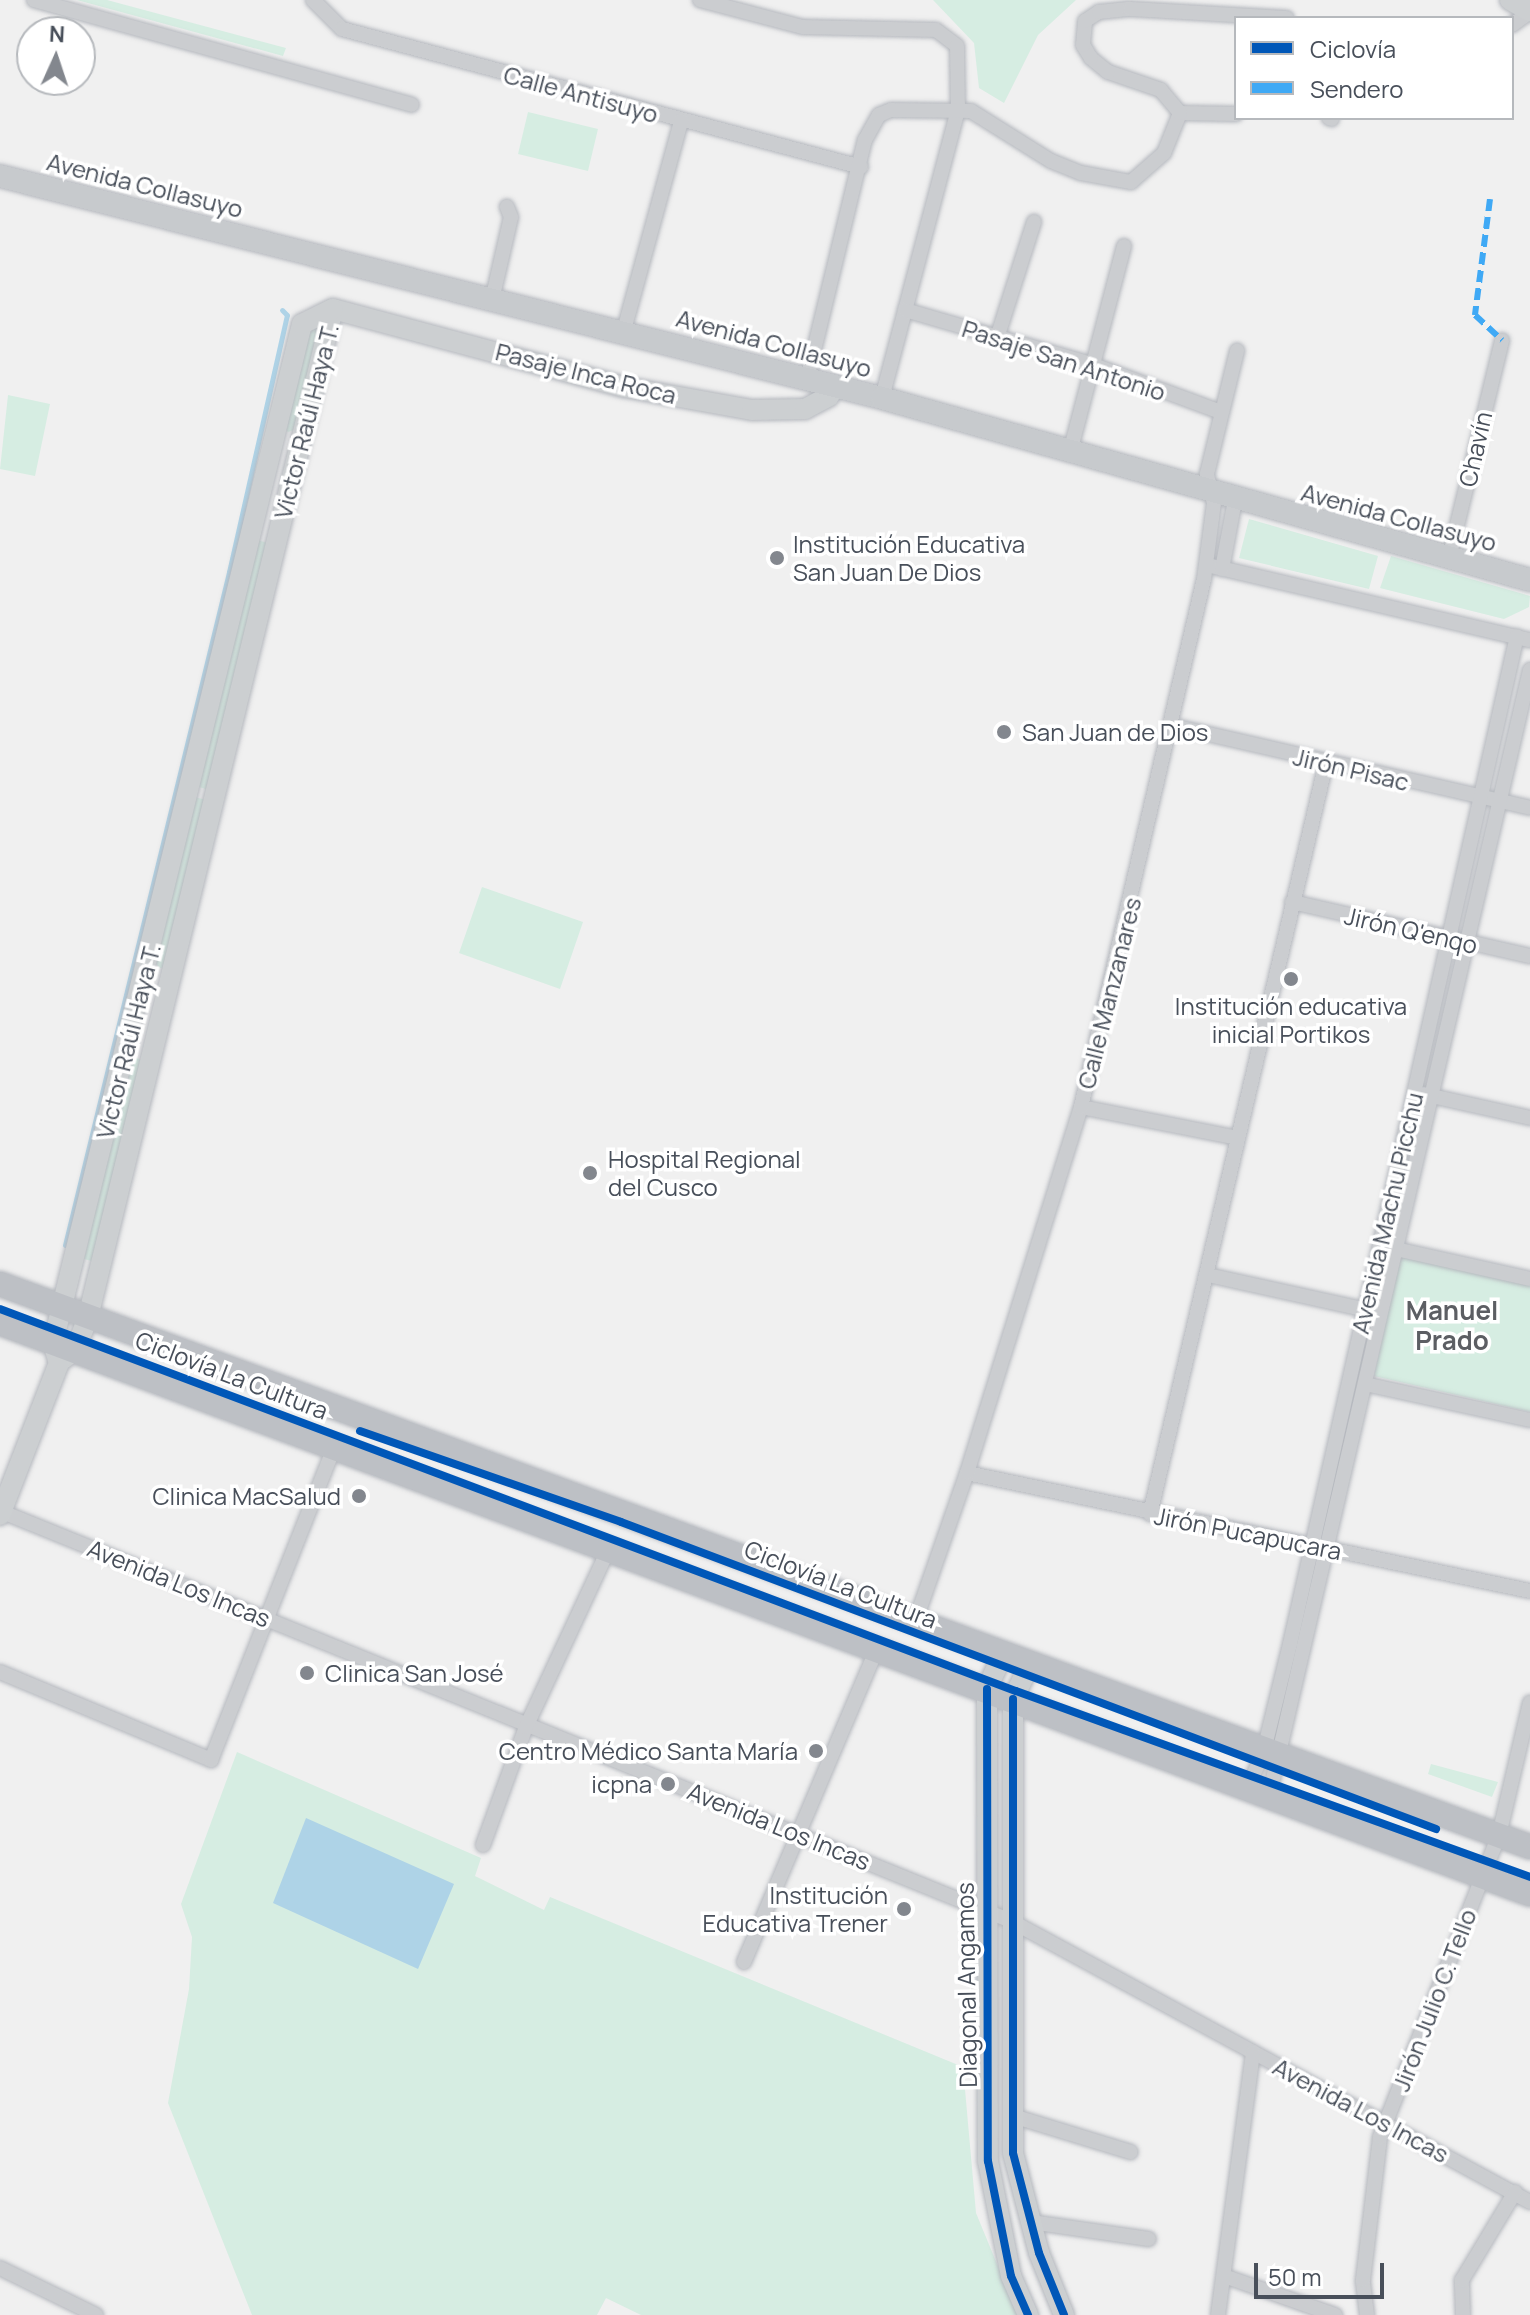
<!DOCTYPE html>
<html>
<head>
<meta charset="utf-8">
<style>
  body { margin:0 }
  #map { position:relative; width:1530px; height:2315px; overflow:hidden; background:#f0f0f0; font-family:Manrope,sans-serif }
  div>[style] { position:absolute }
  .green>* { inset:0; background:#d6ede2 }
  .water>* { inset:0; background:#aed3e7 }
  .stream>* { height:5px; margin:-2.5px; padding:0 2.5px; transform-origin:2.5px; border-radius:2.5px; background:#aed3e7 }
  .roads { filter:drop-shadow(0 0 2px #b5b8be) drop-shadow(0 0 2px #b5b8be) }
  .street>* { height:14px; margin:-7px; padding:0 7px; transform-origin:7px; border-radius:7px; background:#cbcdd0 }
  .secondary>* { height:20px; margin:-10px; padding:0 10px; transform-origin:10px; border-radius:10px; background:#cccfd1 }
  .primary>* { height:22px; margin:-11px; padding:0 11px; transform-origin:11px; border-radius:11px; background:#c7cacd }
  .highway>* { height:24px; margin:-12px; padding:0 12px; transform-origin:12px; border-radius:12px; background:#bdc0c5 }
  .quiet>* { height:6px; margin-top:-3px; transform-origin:0; background:repeating-linear-gradient(90deg,#3fa9f5 0 12px,transparent 0 18px) }
  .cycleway>* { height:8px; margin:-4px; padding:0 4px; transform-origin:4px; border-radius:4px; background:#0057b8 }
  .dots>* { width:22px; height:22px; translate:-50% -50%; box-sizing:border-box; border:4px solid #fff; border-radius:50% }
  span { translate:-50% -50%; white-space:nowrap; text-align:center; line-height:1.15; -webkit-text-stroke:7px #fff; paint-order:stroke }
  .street-label { font-size:24px; color:#484f5a }
  .poi-label { font-size:24px; color:#484f5a }
  .left { translate:0 -50%; text-align:left }
  .right { translate:-100% -50%; text-align:right }
  .neighbourhood-label { font-size:26px; color:#5c5e63; font-weight:700 }
  .legend { position:absolute; left:1234px; top:16px; width:280px; height:104px; box-sizing:border-box; background:#fff; border:2px solid #b6b9bd; margin:0; padding:10px 14px; list-style:none; font-size:24px; color:#484f5a }
  .legend li { display:flex; align-items:center; gap:16px; height:40px }
  .legend b { width:40px; border:2px solid #b6b9bd }
  .north { position:absolute; left:16px; top:16px; width:80px; height:80px; box-sizing:border-box; background:#fff; border:2px solid #b6b9bd; border-radius:50%; rotate:3deg; font-size:22px; font-weight:700; line-height:32px; text-align:center; color:#484f5a }
  .north::after { content:''; display:block; margin:auto; width:28px; height:36px; background:#83878e; clip-path:polygon(50% 0,100% 100%,50% 72%,0 100%) }
  .scale { position:absolute; left:1254px; top:2263px; width:130px; height:36px; box-sizing:border-box; border:4px solid #484f5a; border-top:0; padding-left:10px; font-size:24px; line-height:28px; white-space:nowrap; color:#484f5a; -webkit-text-stroke:6px #fff; paint-order:stroke }
</style>
</head>
<body>
<div id="map">
  <div class="green">
    <div style="clip-path:polygon(77px 0,107px 0,286px 48px,283px 56px)"></div>
    <div style="clip-path:polygon(933px 0,1076px 0,1038px 35px,1004px 103px,979px 88px,974px 43px)"></div>
    <div style="clip-path:polygon(528px 112px,598px 129px,588px 171px,518px 154px)"></div>
    <div style="clip-path:polygon(308px 325px,319px 329px,294px 430px,288px 432px,284px 428px)"></div>
    <div style="clip-path:polygon(8px 395px,50px 404px,35px 476px,0 469px)"></div>
    <div style="clip-path:polygon(1249px 519px,1378px 556px,1369px 589px,1239px 558px)"></div>
    <div style="clip-path:polygon(257px 540px,268px 543px,209px 790px,199px 787px)"></div>
    <div style="clip-path:polygon(1391px 556px,1530px 596px,1529px 607px,1504px 619px,1380px 588px)"></div>
    <div style="clip-path:polygon(194px 797px,207px 800px,168px 967px,160px 968px,156px 964px)"></div>
    <div style="clip-path:polygon(482px 887px,583px 922px,560px 989px,459px 953px)"></div>
    <div style="clip-path:polygon(131px 1057px,145px 1060px,95px 1262px,84px 1259px)"></div>
    <div style="clip-path:polygon(1400px 1255px,1530px 1283px,1530px 1412px,1374px 1376px)"></div>
    <div style="clip-path:polygon(237px 1752px,481px 1858px,475px 1876px,544px 1910px,550px 1897px,963px 2067px,976px 2213px,1018px 2315px,641px 2315px,606px 2298px,597px 2315px,252px 2315px,168px 2103px,189px 1989px,192px 1937px,181px 1904px)"></div>
    <div style="clip-path:polygon(1431px 1764px,1498px 1782px,1492px 1797px,1428px 1774px)"></div>
  </div>
  <div class="water">
    <div style="clip-path:polygon(306px 1818px,454px 1884px,418px 1969px,273px 1903px)"></div>
  </div>
  <div class="stream">
    <div style="left:65px;top:1245px;width:693px;rotate:-76.3deg"></div>
    <div style="left:229px;top:572px;width:263px;rotate:-77.3deg"></div>
    <div style="left:287px;top:315px;width:7px;rotate:-135deg"></div>
  </div>
  <div class="roads">
    <div class="street">
      <div style="left:34px;top:0;width:392px;rotate:15.5deg"></div>
      <div style="left:313px;top:0;width:41px;rotate:45deg"></div>
      <div style="left:342px;top:29px;width:537px;rotate:14.89deg"></div>
      <div style="left:700px;top:0;width:106px;rotate:14.7deg"></div>
      <div style="left:803px;top:27px;width:133px;rotate:1.3deg"></div>
      <div style="left:936px;top:30px;width:26px;rotate:37deg"></div>
      <div style="left:957px;top:46px;width:64px;rotate:89.1deg"></div>
      <div style="left:958px;top:110px;width:298px;rotate:104.8deg"></div>
      <div style="left:1512px;top:25px;width:22px;rotate:-36deg"></div>
      <div style="left:1180px;top:113px;width:56px;rotate:1deg"></div>
      <div style="left:1329px;top:118px;width:3px;rotate:18deg"></div>
      <div style="left:492px;top:300px;width:85px;rotate:-77.1deg"></div>
      <div style="left:511px;top:217px;width:11px;rotate:-112deg"></div>
      <div style="left:905px;top:310px;width:194px;rotate:16.2deg"></div>
      <div style="left:1091px;top:364px;width:139px;rotate:20.3deg"></div>
      <div style="left:624px;top:330px;width:217px;rotate:-74.7deg"></div>
      <div style="left:997px;top:338px;width:122px;rotate:-72.3deg"></div>
      <div style="left:807px;top:379px;width:246px;rotate:-76.4deg"></div>
      <div style="left:865px;top:140px;width:29px;rotate:-61deg"></div>
      <div style="left:879px;top:115px;width:13px;rotate:-23deg"></div>
      <div style="left:891px;top:110px;width:80px;rotate:0.7deg"></div>
      <div style="left:971px;top:111px;width:94px;rotate:32deg"></div>
      <div style="left:1051px;top:161px;width:32px;rotate:22deg"></div>
      <div style="left:1081px;top:173px;width:51px;rotate:10.2deg"></div>
      <div style="left:1131px;top:182px;width:44px;rotate:-41.3deg"></div>
      <div style="left:1164px;top:153px;width:43px;rotate:-68.2deg"></div>
      <div style="left:1180px;top:113px;width:30px;rotate:-130deg"></div>
      <div style="left:1161px;top:90px;width:56px;rotate:-161.2deg"></div>
      <div style="left:1108px;top:72px;width:22px;rotate:-141deg"></div>
      <div style="left:1091px;top:58px;width:15px;rotate:-122deg"></div>
      <div style="left:1083px;top:45px;width:24px;rotate:-85deg"></div>
      <div style="left:1085px;top:21px;width:17px;rotate:-33deg"></div>
      <div style="left:1099px;top:12px;width:31px;rotate:-6deg"></div>
      <div style="left:1130px;top:9px;width:157px;rotate:3.3deg"></div>
      <div style="left:1070px;top:452px;width:213px;rotate:-75.3deg"></div>
      <div style="left:1449px;top:558px;width:224px;rotate:-76.3deg"></div>
      <div style="left:1207px;top:565px;width:332px;rotate:13.1deg"></div>
      <div style="left:1222px;top:569px;width:70px;rotate:-79.3deg"></div>
      <div style="left:1173px;top:726px;width:366px;rotate:12.9deg"></div>
      <div style="left:1292px;top:902px;width:244px;rotate:12.8deg"></div>
      <div style="left:1423px;top:1094px;width:110px;rotate:12.6deg"></div>
      <div style="left:1081px;top:1107px;width:160px;rotate:11.2deg"></div>
      <div style="left:1396px;top:1249px;width:137px;rotate:12.6deg"></div>
      <div style="left:1208px;top:1275px;width:168px;rotate:12.4deg"></div>
      <div style="left:1365px;top:1384px;width:169px;rotate:12.3deg"></div>
      <div style="left:967px;top:1473px;width:575px;rotate:11.84deg"></div>
      <div style="left:0;top:1511px;width:1091px;rotate:22.07deg"></div>
      <div style="left:1011px;top:1921px;width:590px;rotate:28.43deg"></div>
      <div style="left:1150px;top:1514px;width:771px;rotate:-76.81deg"></div>
      <div style="left:915px;top:1622px;width:158px;rotate:-70.8deg"></div>
      <div style="left:967px;top:1473px;width:383px;rotate:-72.7deg"></div>
      <div style="left:1081px;top:1107px;width:542px;rotate:-76.89deg"></div>
      <div style="left:1204px;top:579px;width:77px;rotate:-82.5deg"></div>
      <div style="left:1214px;top:503px;width:30px;rotate:-104deg"></div>
      <div style="left:1207px;top:474px;width:127px;rotate:-76.3deg"></div>
      <div style="left:0;top:1672px;width:229px;rotate:22.6deg"></div>
      <div style="left:211px;top:1760px;width:335px;rotate:-68.5deg"></div>
      <div style="left:1248px;top:1788px;width:41px;rotate:-67.2deg"></div>
      <div style="left:1264px;top:1750px;width:109px;rotate:-76.2deg"></div>
      <div style="left:1290px;top:1644px;width:1033px;rotate:-77.31deg"></div>
      <div style="left:1269px;top:1796px;width:1156px;rotate:-76.95deg"></div>
      <div style="left:483px;top:1845px;width:126px;rotate:-70deg"></div>
      <div style="left:526px;top:1727px;width:200px;rotate:-65.1deg"></div>
      <div style="left:744px;top:1962px;width:341px;rotate:-67deg"></div>
      <div style="left:1013px;top:2116px;width:123px;rotate:17deg"></div>
      <div style="left:1031px;top:2222px;width:119px;rotate:8.2deg"></div>
      <div style="left:0;top:2268px;width:107px;rotate:26.1deg"></div>
      <div style="left:1224px;top:2276px;width:118px;rotate:19.4deg"></div>
      <div style="left:1218px;top:2315px;width:265px;rotate:-82.4deg"></div>
      <div style="left:1367px;top:2315px;width:35px;rotate:-97deg"></div>
      <div style="left:1363px;top:2280px;width:144px;rotate:-83.2deg"></div>
      <div style="left:1380px;top:2137px;width:325px;rotate:-68.5deg"></div>
      <div style="left:1499px;top:1835px;width:136px;rotate:-76.8deg"></div>
      <div style="left:1463px;top:2315px;width:35px;rotate:-92deg"></div>
      <div style="left:1462px;top:2280px;width:103px;rotate:-58.9deg"></div>
    </div>
    <div class="secondary">
      <div style="left:1510px;top:0;width:23px;rotate:29deg"></div>
      <div style="left:333px;top:309px;width:301px;rotate:15deg"></div>
      <div style="left:624px;top:387px;width:130px;rotate:10.2deg"></div>
      <div style="left:752px;top:410px;width:53px;rotate:-1.1deg"></div>
      <div style="left:805px;top:409px;width:27px;rotate:-28deg"></div>
      <div style="left:829px;top:396px;width:11px;rotate:-63deg"></div>
      <div style="left:63px;top:1359px;width:15px;rotate:-37deg"></div>
      <div style="left:75px;top:1350px;width:35px;rotate:-68deg"></div>
      <div style="left:88px;top:1317px;width:1037px;rotate:-76.34deg"></div>
      <div style="left:59px;top:1363px;width:21px;rotate:-107deg"></div>
      <div style="left:53px;top:1343px;width:1049px;rotate:-76.27deg"></div>
      <div style="left:302px;top:324px;width:34px;rotate:-26deg"></div>
      <div style="left:0;top:1515px;width:163px;rotate:-68.8deg"></div>
      <div style="left:1003px;top:1654px;width:38px;rotate:115deg"></div>
      <div style="left:987px;top:1689px;width:472px;rotate:89.9deg"></div>
      <div style="left:988px;top:2161px;width:117px;rotate:78.7deg"></div>
      <div style="left:1011px;top:2276px;width:43px;rotate:66.4deg"></div>
      <div style="left:1030px;top:1664px;width:39px;rotate:116deg"></div>
      <div style="left:1013px;top:1699px;width:454px;rotate:90deg"></div>
      <div style="left:1013px;top:2153px;width:103px;rotate:75.4deg"></div>
      <div style="left:1039px;top:2253px;width:67px;rotate:68deg"></div>
    </div>
    <div class="primary">
      <div style="left:0;top:176px;width:910px;rotate:14.13deg"></div>
      <div style="left:882px;top:398px;width:673px;rotate:15.69deg"></div>
    </div>
    <div class="highway">
      <div style="left:0;top:1284px;width:1630px;rotate:20.2deg"></div>
      <div style="left:0;top:1323px;width:1633px;rotate:20.47deg"></div>
    </div>
  </div>
  <div class="quiet">
    <div style="left:1490px;top:199px;width:117px;rotate:97.4deg"></div>
    <div style="left:1475px;top:315px;width:37px;rotate:43deg"></div>
  </div>
  <div class="cycleway">
    <div style="left:0;top:1309px;width:1085px;rotate:20.61deg"></div>
    <div style="left:1016px;top:1691px;width:547px;rotate:19.89deg"></div>
    <div style="left:360px;top:1431px;width:276px;rotate:19.2deg"></div>
    <div style="left:621px;top:1522px;width:871px;rotate:20.64deg"></div>
    <div style="left:987px;top:1689px;width:472px;rotate:89.9deg"></div>
    <div style="left:988px;top:2161px;width:117px;rotate:78.7deg"></div>
    <div style="left:1011px;top:2276px;width:43px;rotate:66.4deg"></div>
    <div style="left:1013px;top:1699px;width:454px;rotate:90deg"></div>
    <div style="left:1013px;top:2153px;width:103px;rotate:75.4deg"></div>
    <div style="left:1039px;top:2253px;width:67px;rotate:68deg"></div>
  </div>
  <div class="dots">
    <div style="left:777px;top:558px;background:#83878e"></div>
    <div style="left:1004px;top:732px;background:#83878e"></div>
    <div style="left:1291px;top:979px;background:#83878e"></div>
    <div style="left:590px;top:1173px;background:#83878e"></div>
    <div style="left:359px;top:1496px;background:#83878e"></div>
    <div style="left:307px;top:1673px;background:#83878e"></div>
    <div style="left:816px;top:1751px;background:#83878e"></div>
    <div style="left:668px;top:1784px;background:#83878e"></div>
    <div style="left:904px;top:1909px;background:#83878e"></div>
  </div>
  <div class="street-label">
    <span style="left:581px;top:94px;rotate:15deg">Calle Antisuyo</span>
    <span style="left:145px;top:185px;rotate:14deg">Avenida Collasuyo</span>
    <span style="left:774px;top:343px;rotate:15deg">Avenida Collasuyo</span>
    <span style="left:1064px;top:360px;rotate:18deg">Pasaje San Antonio</span>
    <span style="left:586px;top:373px;rotate:14deg">Pasaje Inca Roca</span>
    <span style="left:306px;top:421px;rotate:-76deg">Victor Raúl Haya T.</span>
    <span style="left:1475px;top:449px;rotate:-77deg">Chavín</span>
    <span style="left:1399px;top:517px;rotate:15deg">Avenida Collasuyo</span>
    <span style="left:1351px;top:769px;rotate:13deg">Jirón Pisac</span>
    <span style="left:1411px;top:930px;rotate:13deg">Jirón Q'enqo</span>
    <span style="left:1109px;top:993px;rotate:-76deg">Calle Manzanares</span>
    <span style="left:128px;top:1041px;rotate:-76deg">Victor Raúl Haya T.</span>
    <span style="left:1387px;top:1213px;rotate:-77deg">Avenida Machu Picchu</span>
    <span style="left:232px;top:1375px;rotate:21deg">Ciclovía La Cultura</span>
    <span style="left:1248px;top:1533px;rotate:11deg">Jirón Pucapucara</span>
    <span style="left:179px;top:1583px;rotate:22deg">Avenida Los Incas</span>
    <span style="left:841px;top:1584px;rotate:21deg">Ciclovía La Cultura</span>
    <span style="left:779px;top:1826px;rotate:22deg">Avenida Los Incas</span>
    <span style="left:966px;top:1985px;rotate:-91deg">Diagonal Angamos</span>
    <span style="left:1434px;top:2000px;rotate:-69deg">Jirón Julio C. Tello</span>
    <span style="left:1361px;top:2110px;rotate:28deg">Avenida Los Incas</span>
  </div>
  <div class="poi-label">
    <span class="left" style="left:793px;top:558px">Institución Educativa<br>San Juan De Dios</span>
    <span class="left" style="left:1022px;top:732px">San Juan de Dios</span>
    <span style="left:1291px;top:1020px">Institución educativa<br>inicial Portikos</span>
    <span class="left" style="left:608px;top:1173px">Hospital Regional<br>del Cusco</span>
    <span class="right" style="left:341px;top:1496px">Clinica MacSalud</span>
    <span class="left" style="left:325px;top:1673px">Clinica San José</span>
    <span class="right" style="left:798px;top:1751px">Centro Médico Santa María</span>
    <span class="right" style="left:652px;top:1784px">icpna</span>
    <span class="right" style="left:888px;top:1909px">Institución<br>Educativa Trener</span>
  </div>
  <div class="neighbourhood-label">
    <span style="left:1452px;top:1326px">Manuel<br>Prado</span>
  </div>
  <ul class="legend">
  <li><b style="height:10px;background:#0057b8"></b>Ciclovía</li>
  <li><b style="height:10px;background:#3fa9f5"></b>Sendero</li>
  </ul>
  <div class="north">N</div>
  <div class="scale">50 m</div>
</div>
</body>
</html>
